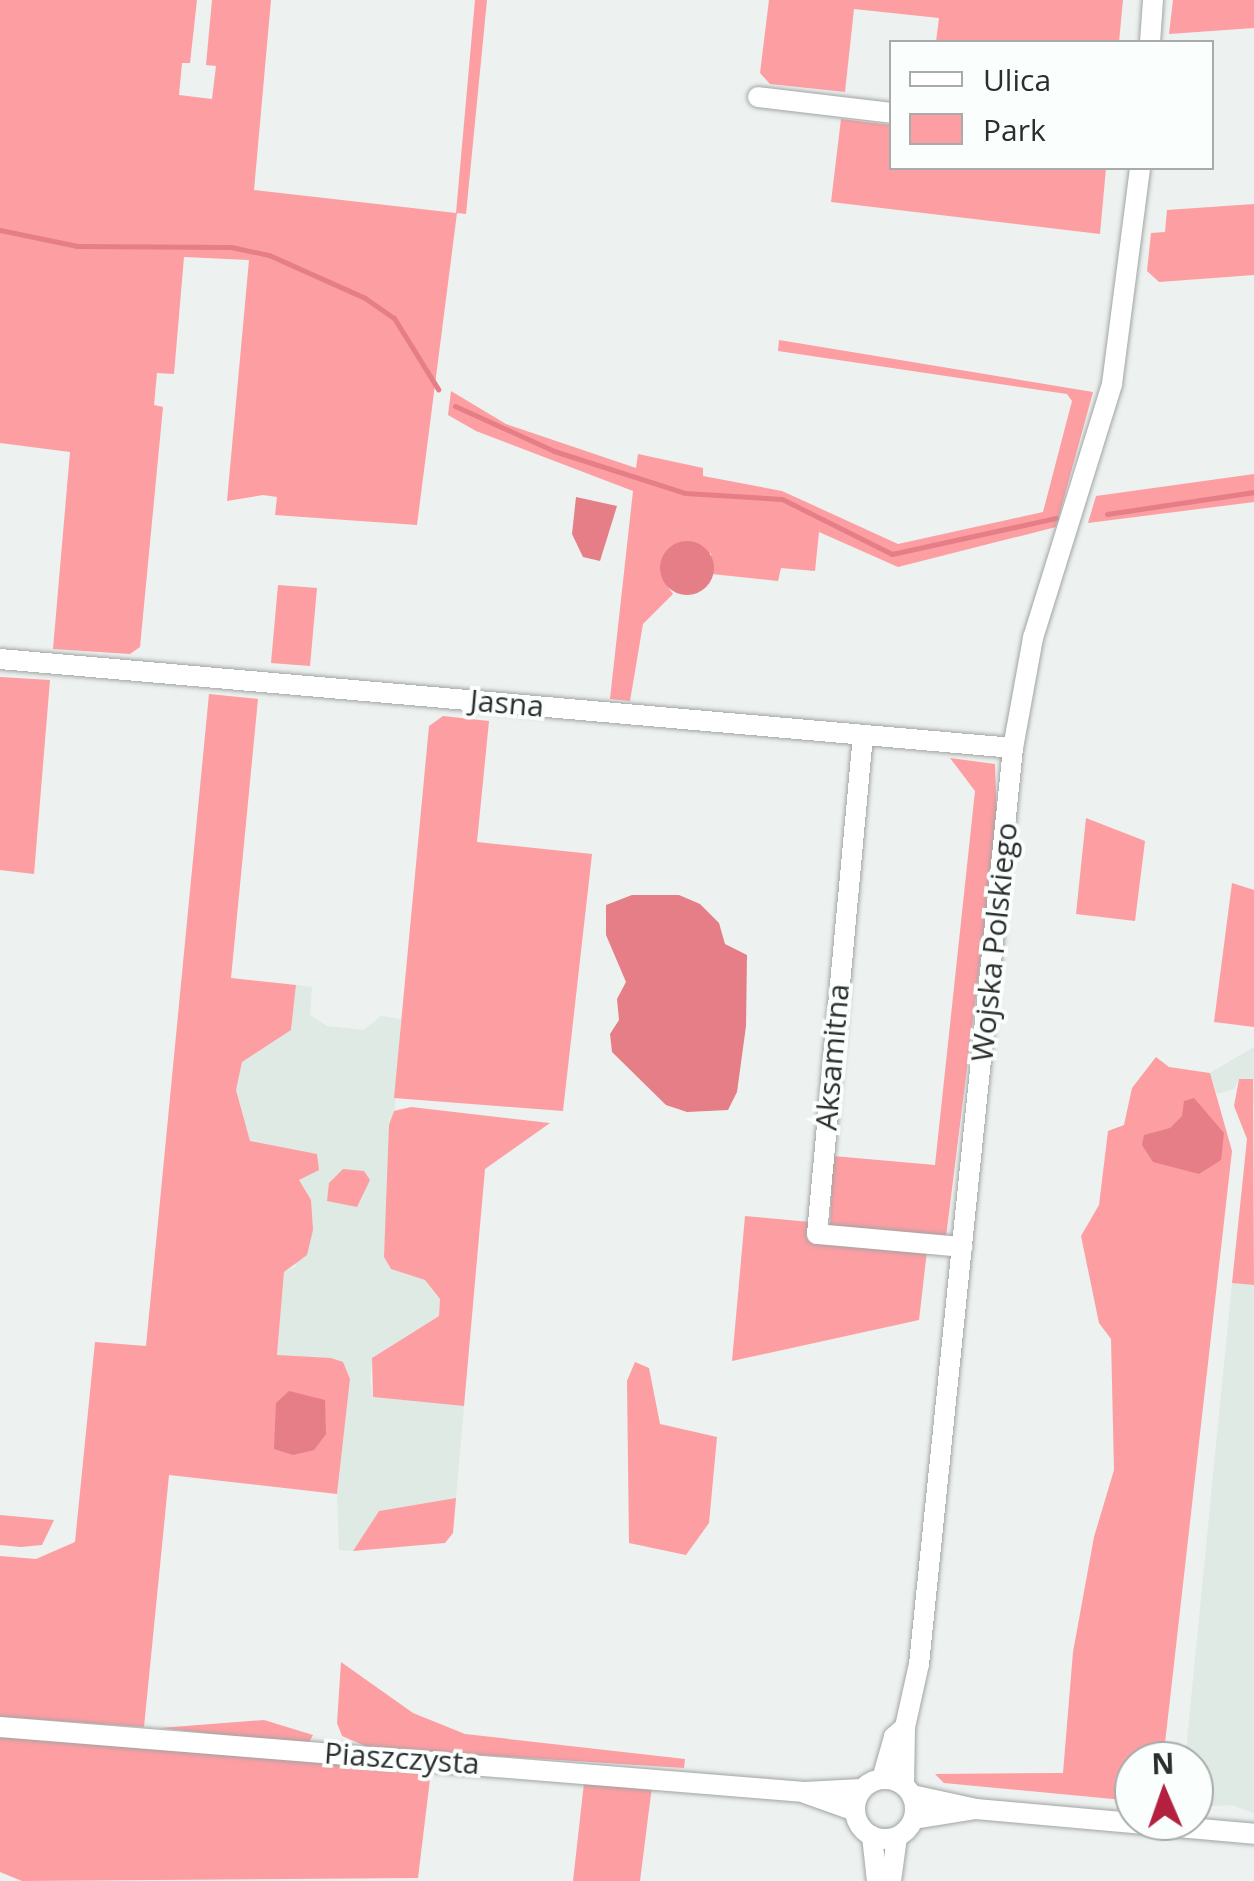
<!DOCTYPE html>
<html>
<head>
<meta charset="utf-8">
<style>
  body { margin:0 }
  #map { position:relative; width:1254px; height:1881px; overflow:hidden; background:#edf1ef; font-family:"Open Sans",sans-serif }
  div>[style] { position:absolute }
  .built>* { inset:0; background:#deeae3 }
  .green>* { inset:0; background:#fd9ea3 }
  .water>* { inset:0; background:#e57e86 }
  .round { border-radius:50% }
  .stream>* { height:5px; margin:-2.5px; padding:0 2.5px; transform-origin:2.5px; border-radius:2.5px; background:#e57e86 }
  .roads { filter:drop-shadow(0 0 2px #a1a5a3) drop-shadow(0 0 2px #a1a5a3) }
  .minor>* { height:20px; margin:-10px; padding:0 10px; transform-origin:10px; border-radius:10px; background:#fff }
  .minor>.ring { margin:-10px; padding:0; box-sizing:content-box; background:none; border:20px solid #fff; border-radius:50% }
  span { translate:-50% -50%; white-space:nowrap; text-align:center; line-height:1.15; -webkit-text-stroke:8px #fafefc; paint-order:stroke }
  .street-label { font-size:30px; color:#2c2e2d }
  .legend { position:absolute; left:889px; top:40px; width:325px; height:130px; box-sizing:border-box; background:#fafefc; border:2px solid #a8aba9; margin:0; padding:12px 18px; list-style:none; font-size:30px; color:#2c2e2d }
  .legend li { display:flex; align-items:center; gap:20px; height:50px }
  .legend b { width:50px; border:2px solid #a8aba9 }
  .north { position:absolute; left:1114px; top:1741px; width:100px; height:100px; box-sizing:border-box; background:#fafefc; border:2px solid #a8aba9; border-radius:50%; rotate:358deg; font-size:28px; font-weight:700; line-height:40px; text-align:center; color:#2c2e2d }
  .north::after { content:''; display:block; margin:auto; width:35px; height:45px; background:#b4213f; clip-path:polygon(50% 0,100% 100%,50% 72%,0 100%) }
</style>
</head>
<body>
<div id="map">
  <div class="built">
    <div style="clip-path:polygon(296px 985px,312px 987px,310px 1015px,327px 1026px,364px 1030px,381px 1016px,401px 1019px,384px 1257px,391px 1269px,425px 1280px,440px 1299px,439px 1316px,373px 1357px,370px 1380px,373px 1397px,464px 1406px,456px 1498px,379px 1511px,353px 1551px,339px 1550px,337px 1494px,350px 1379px,331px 1358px,277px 1356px,284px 1272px,296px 1266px,241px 1120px,236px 1090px,242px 1062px,291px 1030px)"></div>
    <div style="clip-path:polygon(1254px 1047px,1254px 1105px,1239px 1079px,1234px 1089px,1217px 1094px,1210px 1073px)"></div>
    <div style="clip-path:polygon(1232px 1283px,1254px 1285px,1254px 1813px,1231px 1805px,1194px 1807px,1194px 1761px,1185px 1761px)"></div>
  </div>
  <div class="green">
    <div style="clip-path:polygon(0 0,197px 0,190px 63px,182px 63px,179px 95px,212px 99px,216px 66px,206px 65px,212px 0,271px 0,254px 190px,456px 213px,475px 0,487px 0,466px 214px,457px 213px,417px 525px,275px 515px,277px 497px,263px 495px,227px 501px,249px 260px,184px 257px,174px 374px,157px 373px,154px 405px,163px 407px,140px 647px,130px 654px,53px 649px,70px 452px,0 443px)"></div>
    <div style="clip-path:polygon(769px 0,1123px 0,1119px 42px,936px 42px,939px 18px,854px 9px,845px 92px,770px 84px,760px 73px)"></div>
    <div style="clip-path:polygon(1173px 0,1254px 0,1254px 28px,1169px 34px)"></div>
    <div style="clip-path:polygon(841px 119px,891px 125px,892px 168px,1106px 168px,1100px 234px,831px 202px)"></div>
    <div style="clip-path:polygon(1254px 204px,1254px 275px,1159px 282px,1147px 271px,1151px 233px,1165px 232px,1167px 210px)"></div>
    <div style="clip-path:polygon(779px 340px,1093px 392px,1056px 527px,898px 567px,819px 532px,815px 571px,781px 568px,778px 581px,712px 574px,711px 553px,664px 581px,673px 594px,643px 624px,630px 701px,610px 699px,633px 491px,476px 431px,448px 415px,451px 391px,506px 424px,636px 468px,638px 454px,703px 468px,703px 476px,782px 491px,898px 544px,1043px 512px,1072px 401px,1067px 394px,778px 351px)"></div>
    <div style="clip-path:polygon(1254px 474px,1254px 502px,1088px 523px,1096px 496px)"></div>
    <div style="clip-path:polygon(278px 585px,317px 588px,310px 666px,271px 663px)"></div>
    <div style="clip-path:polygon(0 677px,50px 680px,34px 874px,0 870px)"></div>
    <div style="clip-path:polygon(209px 694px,258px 699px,231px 978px,296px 985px,291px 1030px,242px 1062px,236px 1090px,250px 1141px,317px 1154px,319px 1170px,299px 1180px,311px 1200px,313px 1230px,307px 1255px,284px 1272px,277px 1355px,331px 1358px,343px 1362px,350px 1379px,337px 1494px,169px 1475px,144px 1727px,0 1717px,0 1556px,36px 1559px,75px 1542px,95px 1342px,146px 1346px)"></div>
    <div style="clip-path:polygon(443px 716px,489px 721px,477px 842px,592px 854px,563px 1111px,394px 1098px,429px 726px)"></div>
    <div style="clip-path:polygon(950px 758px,995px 764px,997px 826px,946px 1237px,830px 1227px,833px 1156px,935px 1165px,975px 791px)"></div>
    <div style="clip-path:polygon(1086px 818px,1145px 841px,1135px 921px,1076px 914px)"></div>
    <div style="clip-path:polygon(1232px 883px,1254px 890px,1254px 1027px,1214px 1022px)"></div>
    <div style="clip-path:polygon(1156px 1057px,1169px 1067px,1210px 1073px,1232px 1151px,1163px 1761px,1134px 1761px,1134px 1801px,944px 1783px,935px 1774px,1063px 1773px,1073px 1652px,1094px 1537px,1114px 1470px,1111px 1339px,1099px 1323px,1081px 1236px,1099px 1205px,1108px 1131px,1124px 1125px,1132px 1088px)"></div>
    <div style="clip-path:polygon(1239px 1079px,1253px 1079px,1254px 1285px,1232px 1283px,1247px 1139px,1234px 1106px)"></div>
    <div style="clip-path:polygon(411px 1107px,550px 1123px,485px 1169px,464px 1406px,373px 1397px,372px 1358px,439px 1316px,440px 1299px,425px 1280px,391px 1269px,384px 1257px,389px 1125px,394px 1111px)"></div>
    <div style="clip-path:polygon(343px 1169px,364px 1171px,370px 1180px,357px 1207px,327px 1201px,329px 1183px)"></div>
    <div style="clip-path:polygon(745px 1216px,810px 1222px,809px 1240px,927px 1251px,919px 1320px,732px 1361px)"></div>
    <div style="clip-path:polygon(635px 1362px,649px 1368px,660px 1424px,717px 1437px,709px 1523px,686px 1555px,629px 1543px,627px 1381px)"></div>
    <div style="clip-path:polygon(456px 1498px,453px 1533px,445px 1543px,353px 1551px,379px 1511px)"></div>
    <div style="clip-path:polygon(0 1515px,54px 1520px,42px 1545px,21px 1547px,0 1545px)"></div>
    <div style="clip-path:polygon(341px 1662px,413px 1713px,465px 1734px,685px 1759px,684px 1768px,370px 1748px,342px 1736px,337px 1723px)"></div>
    <div style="clip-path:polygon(264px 1720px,313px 1735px,308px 1744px,160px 1728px)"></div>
    <div style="clip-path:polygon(0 1737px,420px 1771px,430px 1779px,418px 1878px,22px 1881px,0 1872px)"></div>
    <div style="clip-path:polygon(584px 1783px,652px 1786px,640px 1881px,573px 1881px)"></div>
  </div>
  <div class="water">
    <div style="clip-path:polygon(576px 497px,617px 506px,600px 561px,583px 557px,572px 534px)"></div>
    <div class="round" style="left:660px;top:541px;width:54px;height:54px"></div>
    <div style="clip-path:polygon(632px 895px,679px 895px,700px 904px,719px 923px,725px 944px,747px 955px,746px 1026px,737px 1092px,728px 1110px,687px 1112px,666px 1105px,612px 1052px,610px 1034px,619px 1020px,617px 999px,626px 982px,606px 935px,606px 905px)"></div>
    <div style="clip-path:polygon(1194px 1098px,1224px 1133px,1221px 1160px,1199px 1174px,1153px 1162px,1142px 1145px,1144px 1135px,1170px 1128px,1182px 1116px,1184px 1101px)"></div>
    <div style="clip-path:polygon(289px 1391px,325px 1400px,326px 1434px,314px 1450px,293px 1455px,274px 1449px,276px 1403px)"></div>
  </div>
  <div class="stream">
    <div style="left:0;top:230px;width:79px;rotate:11.7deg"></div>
    <div style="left:77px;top:246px;width:154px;rotate:0.4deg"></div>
    <div style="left:231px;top:247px;width:39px;rotate:12deg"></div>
    <div style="left:269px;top:255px;width:105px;rotate:24.1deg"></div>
    <div style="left:365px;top:298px;width:35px;rotate:35deg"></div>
    <div style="left:394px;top:318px;width:84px;rotate:58.2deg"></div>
    <div style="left:455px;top:406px;width:109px;rotate:24.4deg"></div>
    <div style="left:554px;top:451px;width:138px;rotate:17.8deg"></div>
    <div style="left:685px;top:493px;width:97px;rotate:3.5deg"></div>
    <div style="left:782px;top:499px;width:123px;rotate:26.6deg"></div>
    <div style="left:892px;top:554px;width:168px;rotate:-12.4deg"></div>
    <div style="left:1107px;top:514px;width:149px;rotate:-8.5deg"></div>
  </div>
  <div class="roads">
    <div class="minor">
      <div style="left:1150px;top:42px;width:42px;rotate:-85.9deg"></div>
      <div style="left:758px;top:97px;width:135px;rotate:6.8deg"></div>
      <div style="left:0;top:659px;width:1017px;rotate:5.02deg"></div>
      <div style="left:863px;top:735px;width:501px;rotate:95.27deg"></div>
      <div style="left:817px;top:1234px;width:146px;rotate:5.1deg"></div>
      <div style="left:0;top:1727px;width:807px;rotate:4.62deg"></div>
      <div style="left:804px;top:1792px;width:58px;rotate:-3deg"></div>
      <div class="ring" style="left:855px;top:1779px;width:40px;height:40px"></div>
      <div style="left:882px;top:1779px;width:44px;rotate:-74.1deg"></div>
      <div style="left:894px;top:1737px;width:15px;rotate:-42deg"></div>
      <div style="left:904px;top:1785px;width:58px;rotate:-89deg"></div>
      <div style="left:905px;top:1727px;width:65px;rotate:-77.5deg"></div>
      <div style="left:919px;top:1664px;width:921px;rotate:-84.14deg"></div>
      <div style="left:1013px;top:748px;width:112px;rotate:-79.7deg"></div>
      <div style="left:1033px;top:638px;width:266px;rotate:-72.7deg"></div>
      <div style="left:1112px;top:384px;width:218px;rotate:-82.6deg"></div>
      <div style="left:805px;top:1793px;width:53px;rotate:19.8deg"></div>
      <div style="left:912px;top:1795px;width:66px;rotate:12.3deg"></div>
      <div style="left:976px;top:1809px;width:279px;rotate:5.1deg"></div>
      <div style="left:914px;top:1819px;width:63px;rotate:-9.2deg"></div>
      <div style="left:872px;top:1836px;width:45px;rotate:83.7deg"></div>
      <div style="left:891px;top:1881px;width:44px;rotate:-82.2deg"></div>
    </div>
  </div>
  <div class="street-label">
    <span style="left:507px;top:703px;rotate:5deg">Jasna</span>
    <span style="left:994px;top:942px;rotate:-84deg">Wojska Polskiego</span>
    <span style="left:832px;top:1057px;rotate:-85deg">Aksamitna</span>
    <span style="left:402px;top:1758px;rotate:4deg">Piaszczysta</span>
  </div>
  <ul class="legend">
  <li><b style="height:12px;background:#fff"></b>Ulica</li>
  <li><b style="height:28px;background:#fd9ea3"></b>Park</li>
  </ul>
  <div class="north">N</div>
</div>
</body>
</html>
